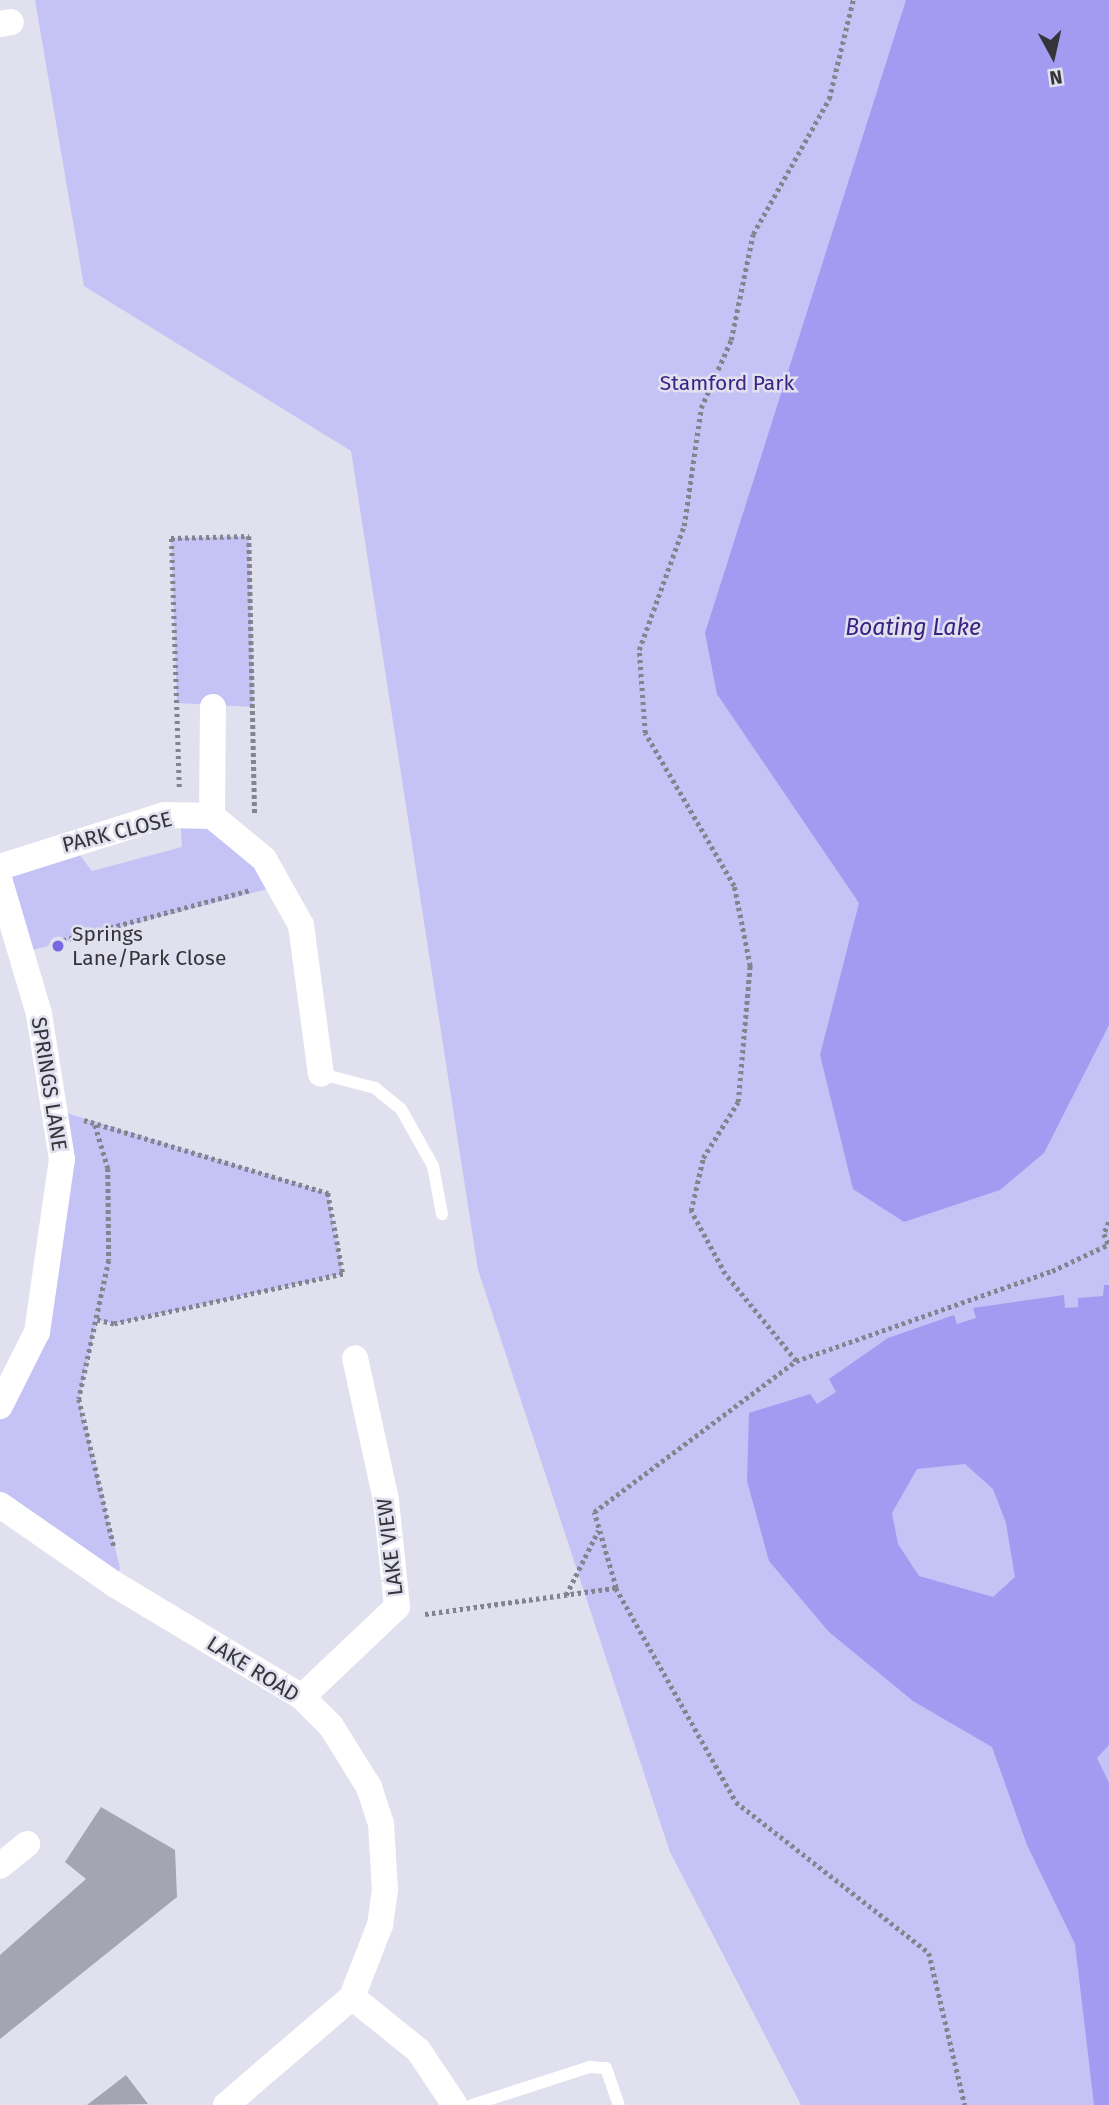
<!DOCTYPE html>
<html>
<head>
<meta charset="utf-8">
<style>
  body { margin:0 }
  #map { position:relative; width:1109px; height:2105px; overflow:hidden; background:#e0e0ef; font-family:"Fira Sans",sans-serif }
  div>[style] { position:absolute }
  .green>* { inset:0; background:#c5c3f6 }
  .water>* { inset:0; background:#a29bf1 }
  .building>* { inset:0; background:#a4a4b2 }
  .path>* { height:4.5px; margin-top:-2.25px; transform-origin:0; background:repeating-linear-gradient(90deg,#84848e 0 3.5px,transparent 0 7px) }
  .lane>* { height:12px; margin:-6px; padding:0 6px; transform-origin:6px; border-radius:6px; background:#fff }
  .street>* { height:26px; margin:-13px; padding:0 13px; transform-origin:13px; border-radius:13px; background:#fff }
  .dots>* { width:19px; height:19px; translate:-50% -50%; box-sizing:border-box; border:4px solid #e0e0ef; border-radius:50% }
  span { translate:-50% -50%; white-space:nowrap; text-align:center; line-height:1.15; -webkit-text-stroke:5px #e0e0ef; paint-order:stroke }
  .park-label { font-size:21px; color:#3b2385 }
  .street-label { font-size:21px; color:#343439 }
  .poi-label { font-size:21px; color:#343439 }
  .left { translate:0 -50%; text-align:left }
  .water-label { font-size:23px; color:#392183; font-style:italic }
  .north { position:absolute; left:1018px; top:21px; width:70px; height:70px; -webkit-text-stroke:5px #e0e0ef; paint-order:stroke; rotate:172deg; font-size:19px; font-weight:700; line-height:28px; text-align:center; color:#343439 }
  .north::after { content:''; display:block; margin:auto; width:24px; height:32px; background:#343439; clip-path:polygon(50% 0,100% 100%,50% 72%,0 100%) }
</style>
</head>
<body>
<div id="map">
  <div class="green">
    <div style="clip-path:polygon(35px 0,1109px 0,1109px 2105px,801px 2105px,670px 1852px,478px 1270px,351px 451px,84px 286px)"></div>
    <div style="clip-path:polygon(249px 536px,253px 707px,177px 703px,171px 538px)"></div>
    <div style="clip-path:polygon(180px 816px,212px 816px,279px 886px,21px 953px,0 867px,70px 842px,92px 871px,182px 847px)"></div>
    <div style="clip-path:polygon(57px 1110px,328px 1193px,343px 1274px,114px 1324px,97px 1320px,79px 1399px,120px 1568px,114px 1584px,0 1505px,0 1406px,37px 1332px)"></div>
  </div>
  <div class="water">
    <div style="clip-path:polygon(906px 0,1109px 0,1109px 1025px,1044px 1153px,1000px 1190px,904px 1222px,853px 1189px,820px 1055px,859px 903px,717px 694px,705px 633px)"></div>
    <div style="clip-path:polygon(evenodd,1104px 1285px,1109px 1285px,1109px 1745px,1097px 1758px,1109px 1783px,1109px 2105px,1094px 2105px,1075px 1944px,1027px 1845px,992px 1747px,913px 1701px,829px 1632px,769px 1561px,747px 1481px,749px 1413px,810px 1394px,817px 1404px,836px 1392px,829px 1379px,888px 1338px,954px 1315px,957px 1324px,976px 1318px,973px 1308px,1064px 1295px,1065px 1308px,1078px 1307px,1078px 1298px,1103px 1296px,1104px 1285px,965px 1464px,993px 1489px,1006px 1523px,1015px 1577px,993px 1597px,919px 1576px,898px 1544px,892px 1513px,917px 1469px,965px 1464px)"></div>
  </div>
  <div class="building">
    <div style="clip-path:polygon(101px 1807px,175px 1850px,177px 1897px,0 2039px,0 1955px,86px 1879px,65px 1862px)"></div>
    <div style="clip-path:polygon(126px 2075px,148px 2104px,87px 2105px,104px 2092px)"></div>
  </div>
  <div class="path">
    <div style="left:179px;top:787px;width:249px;rotate:-91.8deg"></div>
    <div style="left:171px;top:538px;width:78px;rotate:-1.5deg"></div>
    <div style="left:249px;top:536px;width:277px;rotate:88.8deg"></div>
    <div style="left:49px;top:944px;width:208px;rotate:-15deg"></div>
    <div style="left:84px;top:1120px;width:255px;rotate:16.7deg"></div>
    <div style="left:328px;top:1193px;width:82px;rotate:79.5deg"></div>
    <div style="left:343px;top:1274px;width:234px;rotate:167.7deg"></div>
    <div style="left:114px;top:1324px;width:17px;rotate:-167deg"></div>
    <div style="left:95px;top:1125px;width:45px;rotate:73.2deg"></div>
    <div style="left:108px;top:1168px;width:92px;rotate:89.4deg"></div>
    <div style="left:109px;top:1260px;width:142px;rotate:102.2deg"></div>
    <div style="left:79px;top:1399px;width:152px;rotate:76.7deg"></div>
    <div style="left:1109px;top:1222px;width:13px;rotate:113deg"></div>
    <div style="left:1104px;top:1234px;width:13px;rotate:67deg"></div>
    <div style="left:796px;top:1361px;width:271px;rotate:-19.4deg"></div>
    <div style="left:1052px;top:1271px;width:61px;rotate:-25.3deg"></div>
    <div style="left:616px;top:1588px;width:79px;rotate:-106.1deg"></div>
    <div style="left:594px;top:1512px;width:252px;rotate:-36.8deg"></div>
    <div style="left:796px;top:1361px;width:112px;rotate:-129.2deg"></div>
    <div style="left:725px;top:1274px;width:72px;rotate:-118.4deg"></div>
    <div style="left:691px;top:1211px;width:54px;rotate:-77.2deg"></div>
    <div style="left:703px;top:1158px;width:66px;rotate:-58deg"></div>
    <div style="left:738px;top:1102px;width:137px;rotate:-85deg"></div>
    <div style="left:750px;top:966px;width:82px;rotate:-101.3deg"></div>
    <div style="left:734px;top:886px;width:177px;rotate:-120.2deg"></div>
    <div style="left:645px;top:733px;width:83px;rotate:-94.1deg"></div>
    <div style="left:639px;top:650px;width:132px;rotate:-70.1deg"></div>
    <div style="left:684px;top:526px;width:119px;rotate:-81.8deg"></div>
    <div style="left:701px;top:408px;width:74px;rotate:-66.2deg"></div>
    <div style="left:731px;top:340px;width:108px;rotate:-78.3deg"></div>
    <div style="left:753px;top:234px;width:155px;rotate:-60.6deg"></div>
    <div style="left:829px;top:99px;width:102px;rotate:-76.4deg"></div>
    <div style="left:566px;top:1595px;width:72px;rotate:-63.4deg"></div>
    <div style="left:425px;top:1614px;width:193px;rotate:-7.8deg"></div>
    <div style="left:616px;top:1588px;width:245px;rotate:60.7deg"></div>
    <div style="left:736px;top:1802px;width:245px;rotate:38deg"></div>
    <div style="left:929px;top:1953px;width:156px;rotate:76.7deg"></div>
  </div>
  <div class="lane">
    <div style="left:321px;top:1074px;width:56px;rotate:14.5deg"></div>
    <div style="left:375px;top:1088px;width:33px;rotate:39deg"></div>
    <div style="left:401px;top:1109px;width:65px;rotate:60.7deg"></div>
    <div style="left:433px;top:1166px;width:49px;rotate:79.4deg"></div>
    <div style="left:472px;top:2105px;width:124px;rotate:-17.9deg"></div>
    <div style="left:590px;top:2067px;width:16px;rotate:4deg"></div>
    <div style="left:606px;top:2068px;width:39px;rotate:71deg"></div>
  </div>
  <div class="street">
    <div style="left:0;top:24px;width:11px;rotate:-10deg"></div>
    <div style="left:212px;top:816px;width:67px;rotate:39.6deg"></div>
    <div style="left:264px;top:859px;width:76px;rotate:60.7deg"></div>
    <div style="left:301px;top:925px;width:150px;rotate:82.4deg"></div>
    <div style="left:0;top:867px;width:173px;rotate:-17.5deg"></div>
    <div style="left:165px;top:815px;width:47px;rotate:1.2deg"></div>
    <div style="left:212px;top:816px;width:109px;rotate:-89.5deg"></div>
    <div style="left:0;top:882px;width:138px;rotate:73.5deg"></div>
    <div style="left:39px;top:1014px;width:147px;rotate:81deg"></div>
    <div style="left:62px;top:1159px;width:175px;rotate:98.2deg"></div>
    <div style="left:37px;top:1332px;width:83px;rotate:116.6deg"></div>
    <div style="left:0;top:1505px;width:139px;rotate:34.7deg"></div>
    <div style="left:114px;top:1584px;width:219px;rotate:31deg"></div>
    <div style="left:302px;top:1697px;width:41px;rotate:45deg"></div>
    <div style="left:331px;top:1726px;width:72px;rotate:58.1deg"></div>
    <div style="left:369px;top:1787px;width:39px;rotate:72deg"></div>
    <div style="left:381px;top:1824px;width:66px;rotate:86.5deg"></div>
    <div style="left:385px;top:1890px;width:35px;rotate:98deg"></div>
    <div style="left:380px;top:1925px;width:77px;rotate:111.3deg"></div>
    <div style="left:352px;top:1997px;width:166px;rotate:139.4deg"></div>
    <div style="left:302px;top:1697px;width:131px;rotate:-43.5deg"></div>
    <div style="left:397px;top:1607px;width:108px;rotate:-95.9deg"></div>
    <div style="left:386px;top:1500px;width:145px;rotate:-102.3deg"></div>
    <div style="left:0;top:1866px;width:35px;rotate:-39deg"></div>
    <div style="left:352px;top:1997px;width:85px;rotate:38.8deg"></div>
    <div style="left:418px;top:2050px;width:66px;rotate:56.1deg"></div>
  </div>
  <div class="dots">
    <div style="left:58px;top:946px;background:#7a67e2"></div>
  </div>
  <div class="park-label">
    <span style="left:727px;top:383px">Stamford Park</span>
  </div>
  <div class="street-label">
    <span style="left:117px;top:832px;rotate:-14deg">PARK CLOSE</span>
    <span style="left:49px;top:1084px;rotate:81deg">SPRINGS LANE</span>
    <span style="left:390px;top:1547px;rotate:-97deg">LAKE VIEW</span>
    <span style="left:253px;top:1669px;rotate:32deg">LAKE ROAD</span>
  </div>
  <div class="poi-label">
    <span class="left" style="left:72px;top:946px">Springs<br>Lane/Park Close</span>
  </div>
  <div class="water-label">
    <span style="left:913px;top:627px">Boating Lake</span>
  </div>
  <div class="north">N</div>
</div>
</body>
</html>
